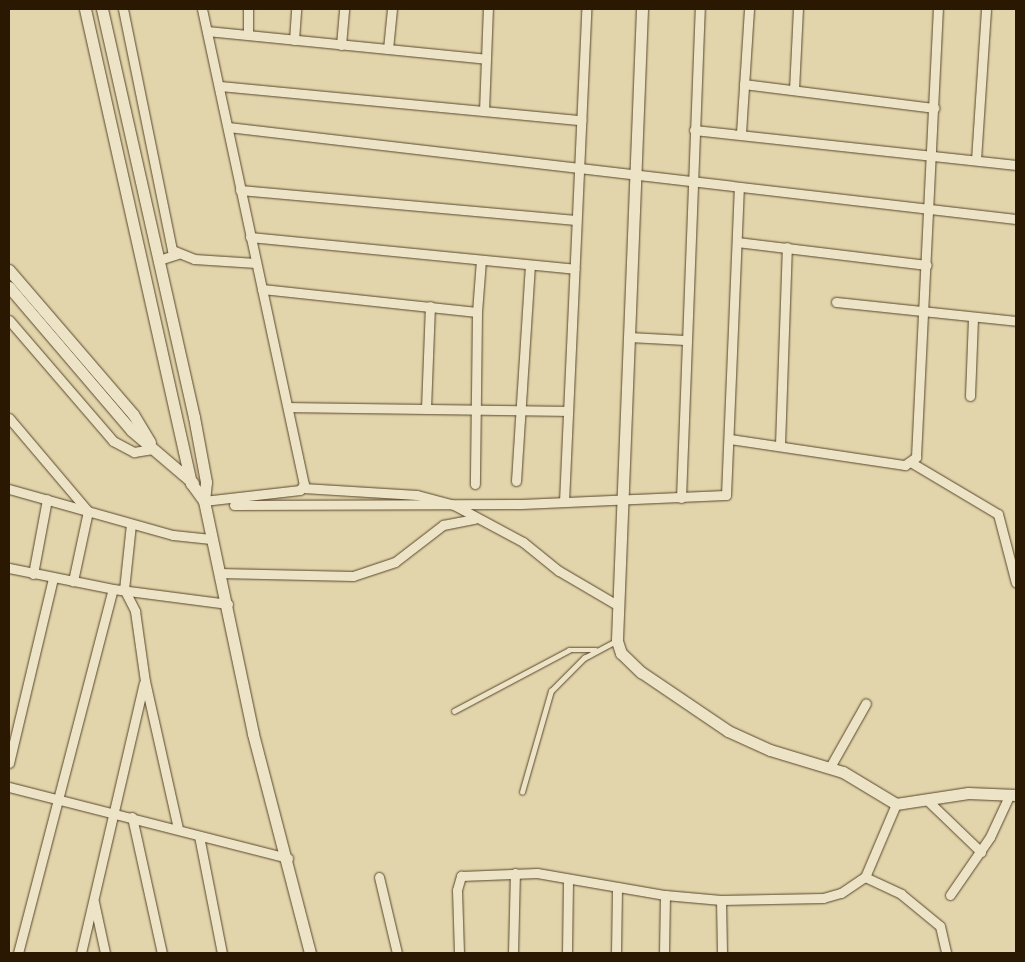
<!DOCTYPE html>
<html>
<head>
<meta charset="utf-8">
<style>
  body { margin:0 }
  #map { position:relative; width:1025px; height:962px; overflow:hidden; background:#e3d5ab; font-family:"IM FELL French Canon",serif }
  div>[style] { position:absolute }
  .roads { filter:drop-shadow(0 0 1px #58472c) drop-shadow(0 0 1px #58472c) }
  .lane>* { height:4.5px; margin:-2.25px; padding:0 2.25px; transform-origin:2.25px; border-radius:2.25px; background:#ede4c8 }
  .street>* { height:9px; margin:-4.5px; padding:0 4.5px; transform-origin:4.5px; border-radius:4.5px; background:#ede4c8 }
  .secondary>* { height:11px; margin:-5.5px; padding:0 5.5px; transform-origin:5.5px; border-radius:5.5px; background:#ede4c8 }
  span { translate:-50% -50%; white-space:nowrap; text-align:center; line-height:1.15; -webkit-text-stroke:5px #ede4c8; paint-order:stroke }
  .frame { position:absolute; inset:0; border:10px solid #2a1802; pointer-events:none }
</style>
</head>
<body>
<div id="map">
  <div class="roads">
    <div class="lane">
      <div style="left:454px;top:711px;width:130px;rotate:-27.9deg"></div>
      <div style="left:569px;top:650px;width:27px"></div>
      <div style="left:522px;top:792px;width:105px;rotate:-74deg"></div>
      <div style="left:551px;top:691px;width:47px;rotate:-45deg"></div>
      <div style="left:584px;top:658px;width:36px;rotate:-28deg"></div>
    </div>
    <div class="street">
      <div style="left:123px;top:9px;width:246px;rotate:78.5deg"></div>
      <div style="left:172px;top:250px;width:24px;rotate:22deg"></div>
      <div style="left:194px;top:259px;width:62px;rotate:3.7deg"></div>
      <div style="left:202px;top:9px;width:486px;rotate:77.9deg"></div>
      <div style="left:304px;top:484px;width:7px;rotate:124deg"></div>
      <div style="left:300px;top:490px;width:97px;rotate:173.5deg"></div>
      <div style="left:248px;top:9px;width:25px;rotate:90deg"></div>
      <div style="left:207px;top:31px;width:280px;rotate:5.7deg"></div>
      <div style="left:294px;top:40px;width:31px;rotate:-86deg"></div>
      <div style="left:341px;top:45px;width:36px;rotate:-85deg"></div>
      <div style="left:388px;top:49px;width:40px;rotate:-84.3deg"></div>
      <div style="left:744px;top:84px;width:192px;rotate:7.2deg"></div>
      <div style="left:219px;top:86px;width:364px;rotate:5.4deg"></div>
      <div style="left:794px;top:90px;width:81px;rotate:-87.2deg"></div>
      <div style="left:484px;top:111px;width:102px;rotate:-87.8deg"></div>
      <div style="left:228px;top:127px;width:793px;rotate:6.66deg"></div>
      <div style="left:694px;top:130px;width:324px;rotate:6.2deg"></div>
      <div style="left:741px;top:133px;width:124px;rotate:-86.3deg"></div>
      <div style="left:976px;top:160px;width:151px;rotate:-86.2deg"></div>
      <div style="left:240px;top:190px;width:337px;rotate:5.1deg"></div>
      <div style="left:250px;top:237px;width:326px;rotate:5.6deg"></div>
      <div style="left:737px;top:242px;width:191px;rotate:6.9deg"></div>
      <div style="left:159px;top:260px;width:19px;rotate:-18deg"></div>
      <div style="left:262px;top:289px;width:216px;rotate:6.1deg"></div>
      <div style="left:477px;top:312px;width:172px;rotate:90.7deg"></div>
      <div style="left:836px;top:302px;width:181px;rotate:6deg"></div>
      <div style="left:477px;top:312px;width:52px;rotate:-85.6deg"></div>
      <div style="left:9px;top:320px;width:160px;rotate:49.3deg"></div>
      <div style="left:113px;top:441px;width:24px;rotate:28deg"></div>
      <div style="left:134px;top:452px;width:19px;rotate:-9deg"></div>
      <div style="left:629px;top:337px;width:56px;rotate:3.1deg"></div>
      <div style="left:970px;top:396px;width:79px;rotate:-87.8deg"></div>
      <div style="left:288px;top:407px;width:280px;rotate:0.8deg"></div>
      <div style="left:426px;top:409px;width:103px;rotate:-87.8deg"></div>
      <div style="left:9px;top:418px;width:122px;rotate:49.7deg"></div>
      <div style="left:88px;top:511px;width:72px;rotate:102.1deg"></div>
      <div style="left:730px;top:439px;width:177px;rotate:8.5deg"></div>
      <div style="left:905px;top:465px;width:14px;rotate:-36deg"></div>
      <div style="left:916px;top:457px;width:449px;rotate:-87.2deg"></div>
      <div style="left:780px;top:445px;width:198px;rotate:-88deg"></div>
      <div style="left:912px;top:463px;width:100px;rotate:30.7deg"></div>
      <div style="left:998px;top:514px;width:71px;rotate:75.4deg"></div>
      <div style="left:516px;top:481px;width:216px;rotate:-86.3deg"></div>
      <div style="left:303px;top:488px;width:114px;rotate:3.5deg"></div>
      <div style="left:417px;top:495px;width:38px;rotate:15deg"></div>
      <div style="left:454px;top:505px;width:78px;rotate:28.2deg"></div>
      <div style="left:523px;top:542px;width:46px;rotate:38.9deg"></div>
      <div style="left:559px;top:571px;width:69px;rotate:30.3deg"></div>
      <div style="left:9px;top:489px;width:170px;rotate:15.7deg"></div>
      <div style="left:173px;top:535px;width:38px;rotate:6deg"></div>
      <div style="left:681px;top:498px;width:489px;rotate:-87.8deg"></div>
      <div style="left:564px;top:502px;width:493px;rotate:-87.4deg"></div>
      <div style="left:234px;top:505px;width:286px;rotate:-0.2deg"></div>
      <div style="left:520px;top:504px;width:206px;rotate:-2.5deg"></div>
      <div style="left:726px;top:495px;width:307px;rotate:-87.6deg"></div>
      <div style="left:131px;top:524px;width:65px;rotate:96.1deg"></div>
      <div style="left:124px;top:589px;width:25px;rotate:63deg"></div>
      <div style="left:135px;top:611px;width:71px;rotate:81.9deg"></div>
      <div style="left:145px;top:681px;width:152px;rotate:77.4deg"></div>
      <div style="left:9px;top:568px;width:106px;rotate:11.4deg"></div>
      <div style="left:113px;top:589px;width:116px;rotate:7.4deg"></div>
      <div style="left:219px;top:573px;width:134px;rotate:1.3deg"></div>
      <div style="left:353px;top:576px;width:44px;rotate:-18.4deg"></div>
      <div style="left:395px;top:562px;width:61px;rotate:-37.6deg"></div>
      <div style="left:443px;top:525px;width:32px;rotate:-11deg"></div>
      <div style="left:33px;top:574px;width:76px;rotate:-79.4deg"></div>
      <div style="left:9px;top:763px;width:190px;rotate:-76.6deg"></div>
      <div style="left:830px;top:767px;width:73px;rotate:-60.6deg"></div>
      <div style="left:9px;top:787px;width:288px;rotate:14.3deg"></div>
      <div style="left:927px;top:800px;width:75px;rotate:43.9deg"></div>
      <div style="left:132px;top:817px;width:139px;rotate:77.6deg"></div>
      <div style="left:199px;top:836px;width:119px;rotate:78.9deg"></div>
      <div style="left:379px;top:877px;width:78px;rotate:76.7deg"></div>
      <div style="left:865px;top:877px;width:40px;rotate:25deg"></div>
      <div style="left:901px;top:894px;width:50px;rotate:39.4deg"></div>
      <div style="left:940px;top:926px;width:28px;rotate:77deg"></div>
      <div style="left:950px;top:895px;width:70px;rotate:-55.4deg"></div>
      <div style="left:990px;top:837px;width:47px;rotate:-65.1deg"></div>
      <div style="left:721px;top:900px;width:53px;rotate:88.9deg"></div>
      <div style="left:94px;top:902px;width:52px;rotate:77.8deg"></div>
      <div style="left:18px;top:953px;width:376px;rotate:-75.4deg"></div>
      <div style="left:81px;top:953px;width:277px;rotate:-76.9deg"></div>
      <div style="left:459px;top:953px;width:63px;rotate:-91.8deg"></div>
      <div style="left:457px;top:890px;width:15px;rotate:-74deg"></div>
      <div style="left:461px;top:876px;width:76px;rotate:-2.3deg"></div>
      <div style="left:537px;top:873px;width:130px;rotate:9.8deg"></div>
      <div style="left:665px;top:895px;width:56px;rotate:5.1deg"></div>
      <div style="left:721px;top:900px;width:102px;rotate:-1.1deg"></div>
      <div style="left:823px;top:898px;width:19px;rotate:-16deg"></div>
      <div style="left:841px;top:893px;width:29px;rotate:-34deg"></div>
      <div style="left:865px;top:877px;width:79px;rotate:-67deg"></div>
      <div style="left:513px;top:953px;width:80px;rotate:-88.6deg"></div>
      <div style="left:567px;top:953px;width:74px;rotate:-89.2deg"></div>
      <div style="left:616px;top:953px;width:66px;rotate:-89.1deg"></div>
      <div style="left:664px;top:953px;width:58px;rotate:-89deg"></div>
    </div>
    <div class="secondary">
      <div style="left:85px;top:9px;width:486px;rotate:77.4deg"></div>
      <div style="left:191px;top:483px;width:22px;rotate:54deg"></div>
      <div style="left:102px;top:9px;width:418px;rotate:77.3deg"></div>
      <div style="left:194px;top:417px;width:66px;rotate:79.5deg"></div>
      <div style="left:206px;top:482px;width:19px;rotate:96deg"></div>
      <div style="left:204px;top:501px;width:238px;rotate:78.1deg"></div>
      <div style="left:253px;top:734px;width:226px;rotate:75.4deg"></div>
      <div style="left:642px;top:9px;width:632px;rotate:92.27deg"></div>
      <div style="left:617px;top:641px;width:13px;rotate:72deg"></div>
      <div style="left:621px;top:653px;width:28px;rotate:44deg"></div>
      <div style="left:641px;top:672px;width:105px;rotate:34.1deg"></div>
      <div style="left:728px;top:731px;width:46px;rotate:24.3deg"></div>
      <div style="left:770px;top:750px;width:76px;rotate:16.8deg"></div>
      <div style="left:843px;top:772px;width:62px;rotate:31.1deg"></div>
      <div style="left:896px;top:804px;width:73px;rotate:-8.7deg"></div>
      <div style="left:968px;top:793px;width:48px;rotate:2.4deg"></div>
      <div style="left:9px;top:270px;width:190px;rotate:49.3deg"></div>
      <div style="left:133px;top:414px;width:33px;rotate:59deg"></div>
      <div style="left:9px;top:287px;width:189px;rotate:49.5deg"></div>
      <div style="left:132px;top:431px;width:80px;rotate:40.4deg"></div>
    </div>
  </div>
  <div class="frame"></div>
</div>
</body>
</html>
